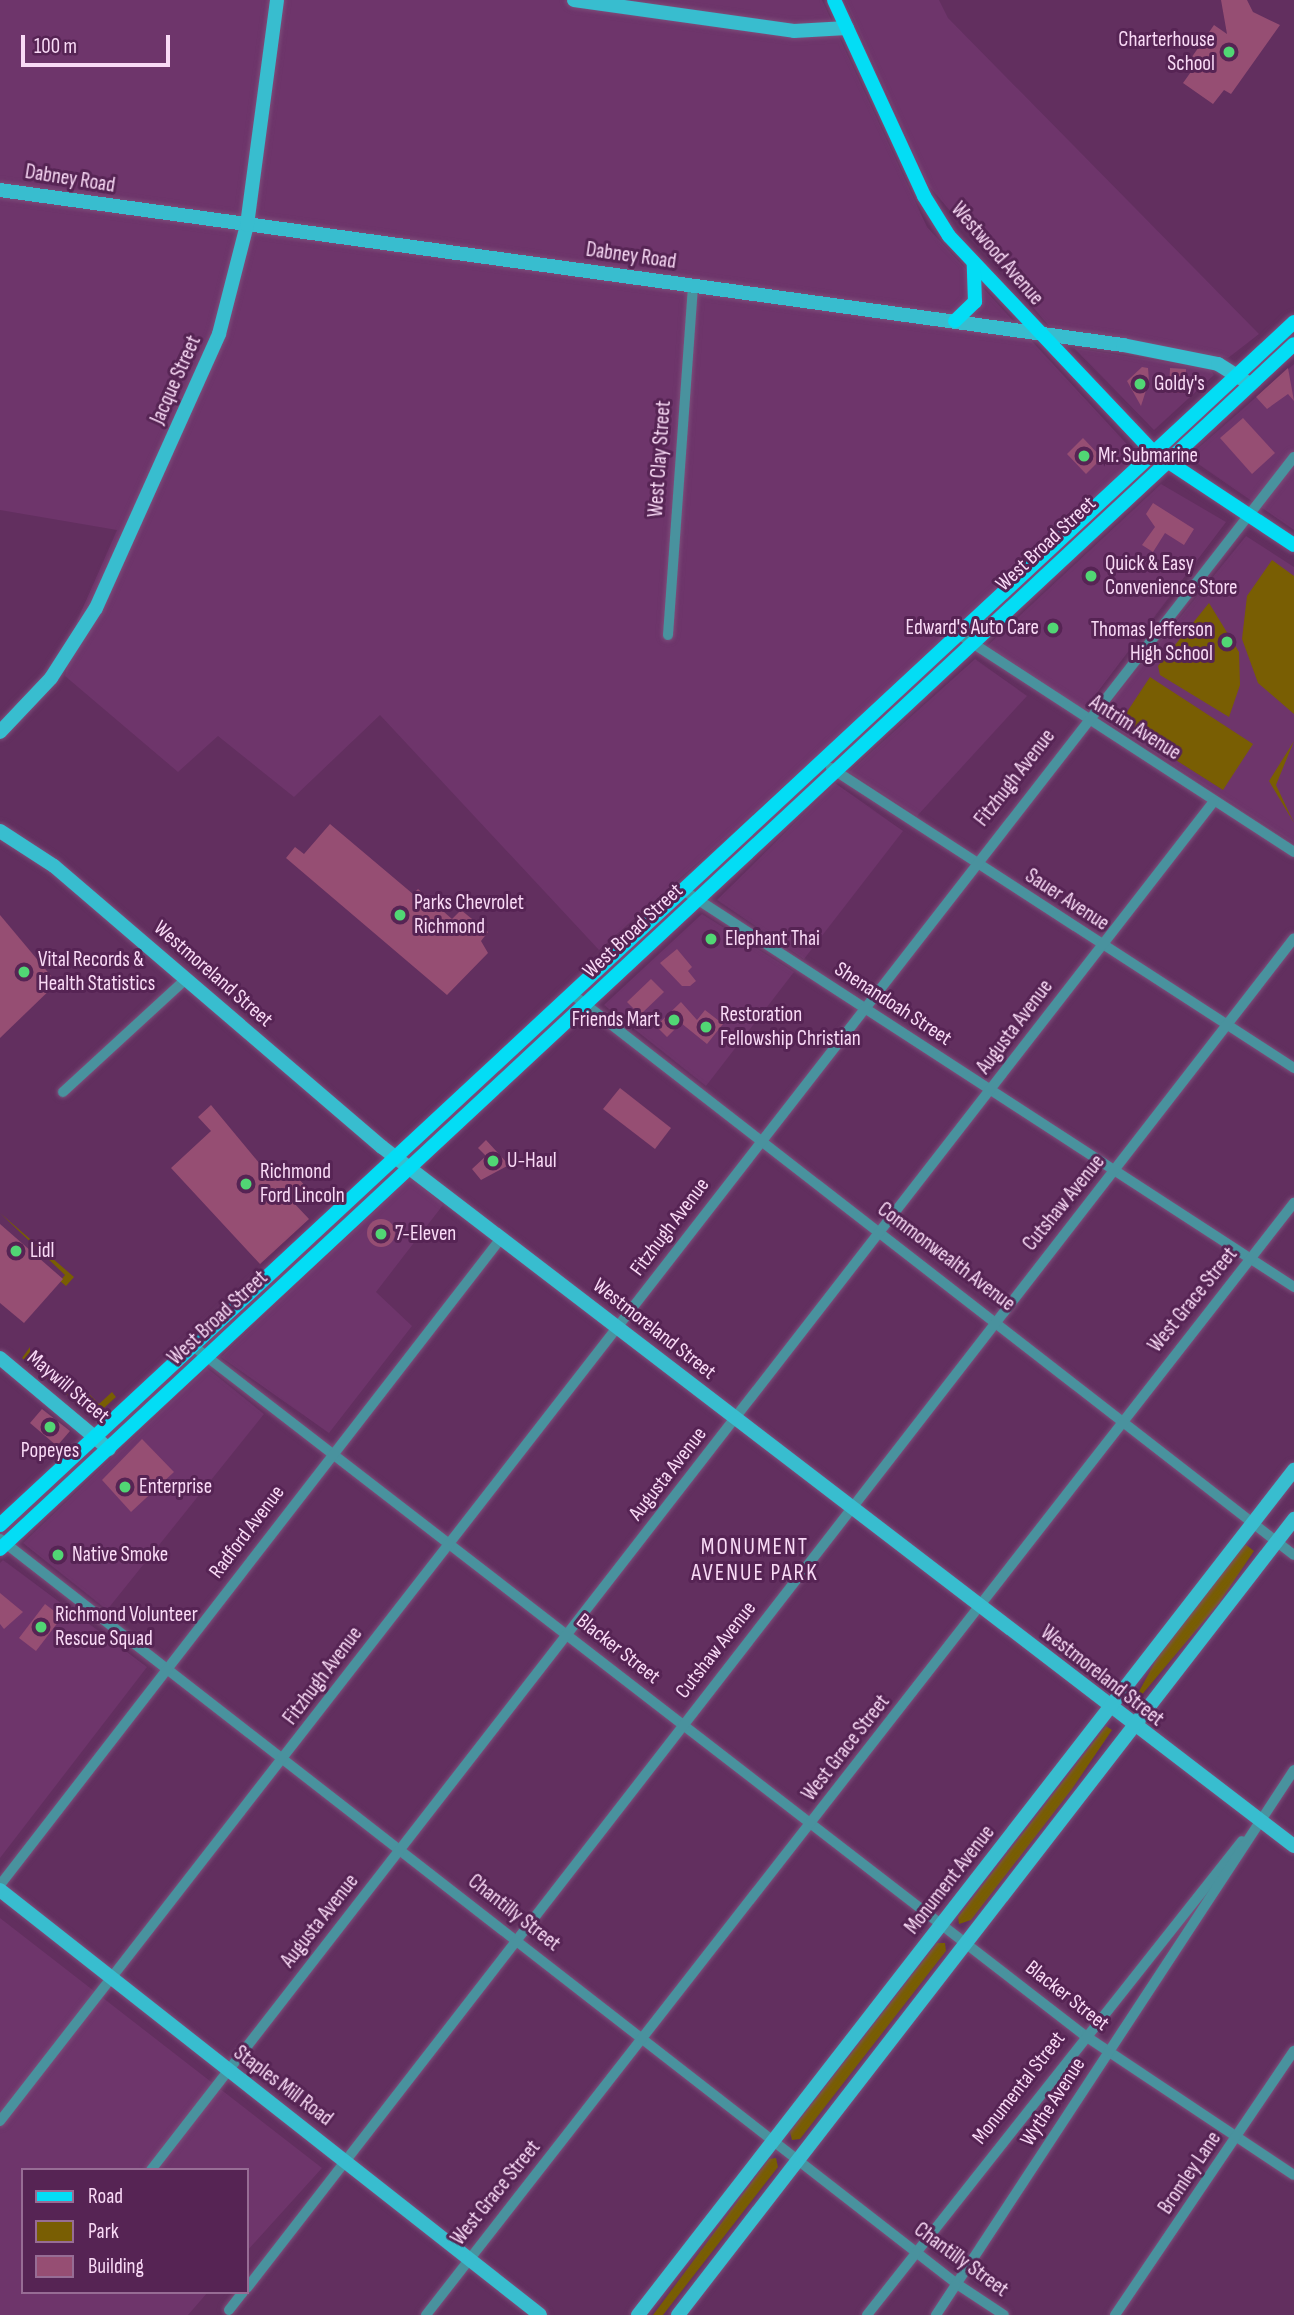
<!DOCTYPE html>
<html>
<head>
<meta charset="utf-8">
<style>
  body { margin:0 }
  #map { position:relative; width:1294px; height:2315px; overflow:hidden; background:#622f5f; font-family:"Sofia Sans Condensed",sans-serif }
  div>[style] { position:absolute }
  .built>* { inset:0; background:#6e356b }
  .green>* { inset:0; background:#795e03 }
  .building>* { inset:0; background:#964e73 }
  .round { border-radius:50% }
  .roads { filter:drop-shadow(0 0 2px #7d4e7a) drop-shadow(0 0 2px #7d4e7a) }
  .street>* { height:10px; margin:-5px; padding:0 5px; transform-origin:5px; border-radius:5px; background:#49929e }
  .secondary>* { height:14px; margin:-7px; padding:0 7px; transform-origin:7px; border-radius:7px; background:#38bdcf }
  .primary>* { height:14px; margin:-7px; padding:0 7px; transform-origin:7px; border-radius:7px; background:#03ddf5 }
  .dots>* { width:19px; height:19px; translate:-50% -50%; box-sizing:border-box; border:4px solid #562454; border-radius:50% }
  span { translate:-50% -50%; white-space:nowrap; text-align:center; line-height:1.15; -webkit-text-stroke:6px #562454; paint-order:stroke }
  .poi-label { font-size:21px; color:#f9daf6 }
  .right { translate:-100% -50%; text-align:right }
  .left { translate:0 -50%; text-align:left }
  .street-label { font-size:21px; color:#f9daf6 }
  .neighbourhood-label { font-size:23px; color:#f9daf6; letter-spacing:2px }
  .legend { position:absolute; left:21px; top:2168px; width:228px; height:126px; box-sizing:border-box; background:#562454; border:2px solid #976d95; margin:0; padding:9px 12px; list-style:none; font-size:21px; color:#f9daf6 }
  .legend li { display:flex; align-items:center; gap:14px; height:35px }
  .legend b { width:35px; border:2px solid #976d95 }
  .scale { position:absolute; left:21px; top:35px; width:149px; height:32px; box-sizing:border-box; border:4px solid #f9daf6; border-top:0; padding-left:9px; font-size:21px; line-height:24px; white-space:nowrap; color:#f9daf6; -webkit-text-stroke:5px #562454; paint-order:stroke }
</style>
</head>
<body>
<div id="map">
  <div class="built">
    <div style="clip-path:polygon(0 0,822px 0,927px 227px,1146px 465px,599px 950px,380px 715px,294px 797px,218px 736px,178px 772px,65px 676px,77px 621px,117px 530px,0 510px)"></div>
    <div style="clip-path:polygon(845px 0,939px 0,948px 18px,1259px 334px,1228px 358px,1049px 326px,928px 185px)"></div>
    <div style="clip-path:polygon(1074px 348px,1210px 369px,1214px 375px,1154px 430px)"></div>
    <div style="clip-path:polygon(1294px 364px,1294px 530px,1188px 457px)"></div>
    <div style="clip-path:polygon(1161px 484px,1226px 522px,1084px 710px,987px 646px)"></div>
    <div style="clip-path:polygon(1246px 536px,1294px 567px,1294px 843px,1099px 717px)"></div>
    <div style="clip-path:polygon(975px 659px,1027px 696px,917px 816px,849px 772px)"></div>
    <div style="clip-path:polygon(835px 783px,903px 831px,804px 959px,717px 900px)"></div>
    <div style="clip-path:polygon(702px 914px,794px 972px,706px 1086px,604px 1005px)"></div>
    <div style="clip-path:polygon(411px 1176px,443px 1205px,376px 1292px,412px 1326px,329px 1433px,221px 1357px)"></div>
    <div style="clip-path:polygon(207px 1368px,264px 1414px,107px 1610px,23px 1543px)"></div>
    <div style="clip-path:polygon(3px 1560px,147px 1667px,0 1858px,0 1563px)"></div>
    <div style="clip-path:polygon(0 1918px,322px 2168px,247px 2251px,247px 2170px,23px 2170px,23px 2292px,208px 2292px,188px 2315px,0 2315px)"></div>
  </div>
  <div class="green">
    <div style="clip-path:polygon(1272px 560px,1294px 576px,1294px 714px,1258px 683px,1242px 639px,1247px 596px)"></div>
    <div style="clip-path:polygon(1209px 603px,1239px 652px,1240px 685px,1229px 717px,1160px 675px,1158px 666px)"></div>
    <div style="clip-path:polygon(1150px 677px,1253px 744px,1223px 790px,1119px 724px)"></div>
    <div style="clip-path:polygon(1294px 741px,1276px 785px,1294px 823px,1269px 781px)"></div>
    <div style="clip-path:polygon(0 1213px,74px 1277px,66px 1286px,60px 1281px,65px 1275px)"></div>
    <div style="clip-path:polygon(30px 1347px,30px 1355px,83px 1401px,90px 1395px,99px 1404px,112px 1392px,116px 1397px,94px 1417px,22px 1358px)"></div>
    <div style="clip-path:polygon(1245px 1544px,1254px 1551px,1219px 1603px,1129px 1710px,1162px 1649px)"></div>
    <div style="clip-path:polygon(1106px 1726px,1112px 1730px,1072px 1789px,971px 1920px,959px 1924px,958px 1917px)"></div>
    <div style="clip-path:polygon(937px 1943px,945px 1943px,946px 1951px,800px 2139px,792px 2140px,790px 2132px)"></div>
    <div style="clip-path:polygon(776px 2158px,778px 2167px,663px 2315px,653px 2315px,769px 2159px)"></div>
  </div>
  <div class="building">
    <div style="clip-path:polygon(1221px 0,1247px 0,1253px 12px,1280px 25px,1231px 94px,1224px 90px,1213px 104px,1183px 83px,1193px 69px,1187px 64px,1214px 25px,1227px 34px)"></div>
    <div style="clip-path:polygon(1142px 367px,1148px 368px,1149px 381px,1141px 406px,1127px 381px)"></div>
    <div style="clip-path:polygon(1170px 368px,1186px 369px,1185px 393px,1169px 392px)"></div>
    <div style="clip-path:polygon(1288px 368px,1294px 401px,1288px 394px,1267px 409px,1256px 397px)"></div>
    <div style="clip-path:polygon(1243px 418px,1275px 453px,1252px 474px,1220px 438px)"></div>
    <div style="clip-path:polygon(1083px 438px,1102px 458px,1086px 474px,1067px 454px)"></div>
    <div style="clip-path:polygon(1153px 503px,1194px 529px,1184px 545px,1165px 533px,1153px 552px,1142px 545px,1155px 527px,1146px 514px)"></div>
    <div style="clip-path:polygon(330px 824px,413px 894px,418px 889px,452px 919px,461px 910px,488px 932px,481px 941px,488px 953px,447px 995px,286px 858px,295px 847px,304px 854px)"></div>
    <div style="clip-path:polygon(0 915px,57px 983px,0 1038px)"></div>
    <div style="clip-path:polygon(677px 949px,692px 967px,688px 971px,696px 981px,690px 986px,682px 986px,660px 963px)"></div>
    <div style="clip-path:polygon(651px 979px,664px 992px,640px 1015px,627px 1002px)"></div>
    <div style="clip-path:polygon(681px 1002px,697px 1020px,705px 1010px,723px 1024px,707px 1044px,681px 1023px,667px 1037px,656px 1026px)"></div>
    <div style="clip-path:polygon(620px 1088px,671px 1128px,655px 1149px,603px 1109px)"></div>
    <div style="clip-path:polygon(211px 1105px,274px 1181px,289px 1168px,307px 1188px,292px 1201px,309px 1219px,260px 1264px,171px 1168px,211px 1131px,198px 1117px)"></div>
    <div style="clip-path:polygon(486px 1140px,509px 1165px,481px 1180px,472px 1169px,486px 1156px,478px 1148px)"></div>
    <div class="round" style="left:367px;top:1219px;width:28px;height:28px"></div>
    <div style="clip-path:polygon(0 1224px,63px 1279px,24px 1323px,0 1303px)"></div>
    <div style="clip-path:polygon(42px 1409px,70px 1431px,57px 1446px,30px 1423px)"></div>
    <div style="clip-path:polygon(142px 1439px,174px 1472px,131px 1512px,102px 1480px)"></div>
    <div style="clip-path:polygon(0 1593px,23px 1612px,4px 1629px,0 1624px)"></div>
    <div style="clip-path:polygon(45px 1604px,62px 1617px,36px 1651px,19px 1638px)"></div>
  </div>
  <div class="roads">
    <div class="street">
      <div style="left:957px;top:633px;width:402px;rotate:33deg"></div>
      <div style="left:668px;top:635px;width:351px;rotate:-85.9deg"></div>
      <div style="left:831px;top:768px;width:552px;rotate:32.94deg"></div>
      <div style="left:683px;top:890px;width:729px;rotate:33.01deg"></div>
      <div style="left:572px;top:994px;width:914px;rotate:37.85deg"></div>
      <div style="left:63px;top:1092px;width:167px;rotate:-42.6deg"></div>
      <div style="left:193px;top:1346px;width:1126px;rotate:37.71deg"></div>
      <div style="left:1084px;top:2035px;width:252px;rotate:33.7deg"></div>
      <div style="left:0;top:1539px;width:1213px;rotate:37.9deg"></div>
      <div style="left:957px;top:2284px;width:56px;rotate:33.4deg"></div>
      <div style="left:0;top:1885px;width:820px;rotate:-52.24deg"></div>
      <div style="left:0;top:2121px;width:2108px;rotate:-52.13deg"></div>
      <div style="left:151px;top:2170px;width:1733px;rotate:-52.17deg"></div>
      <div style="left:247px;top:2288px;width:1708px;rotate:-52.2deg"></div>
      <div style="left:229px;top:2310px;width:23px;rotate:-52deg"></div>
      <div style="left:426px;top:2315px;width:1411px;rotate:-52.03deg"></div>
      <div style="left:867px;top:2315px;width:604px;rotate:-51.65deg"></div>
      <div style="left:936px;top:2315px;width:652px;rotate:-56.7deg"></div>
      <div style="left:1115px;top:2315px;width:319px;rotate:-55.9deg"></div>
    </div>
    <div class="secondary">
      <div style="left:574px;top:0;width:222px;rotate:8deg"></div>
      <div style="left:794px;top:31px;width:53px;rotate:-3.2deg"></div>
      <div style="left:0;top:190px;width:1134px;rotate:7.86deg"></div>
      <div style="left:1123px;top:345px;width:97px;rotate:11.3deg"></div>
      <div style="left:1218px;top:364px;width:38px;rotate:32deg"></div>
      <div style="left:0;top:732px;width:74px;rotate:-46.6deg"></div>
      <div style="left:51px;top:678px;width:83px;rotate:-57.3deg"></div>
      <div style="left:96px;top:608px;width:300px;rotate:-65.8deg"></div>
      <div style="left:219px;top:334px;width:113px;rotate:-75.6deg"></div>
      <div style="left:247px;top:225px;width:227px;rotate:-82.4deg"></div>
      <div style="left:0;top:831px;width:64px;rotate:32.9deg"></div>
      <div style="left:54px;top:866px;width:432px;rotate:40.6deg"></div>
      <div style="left:382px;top:1147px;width:1149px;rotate:37.47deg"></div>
      <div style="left:0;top:1358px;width:142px;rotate:39.9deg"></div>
      <div style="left:0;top:1890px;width:687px;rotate:38.2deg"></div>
      <div style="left:638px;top:2315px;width:1070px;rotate:-52.18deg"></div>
      <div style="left:678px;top:2315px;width:1007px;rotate:-52.26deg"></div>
    </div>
    <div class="primary">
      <div style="left:834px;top:0;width:216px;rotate:65.3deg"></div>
      <div style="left:924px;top:196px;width:47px;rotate:58deg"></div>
      <div style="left:949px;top:236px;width:296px;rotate:46.6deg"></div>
      <div style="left:1152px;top:451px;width:170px;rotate:33.5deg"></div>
      <div style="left:955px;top:321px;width:28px;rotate:-44deg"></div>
      <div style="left:975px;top:302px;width:37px;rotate:-92deg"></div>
      <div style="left:0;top:1525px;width:1767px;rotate:-42.91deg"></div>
      <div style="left:0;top:1549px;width:1768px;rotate:-42.96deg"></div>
    </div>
  </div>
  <div class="dots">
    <div style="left:1229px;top:52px;background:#51d674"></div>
    <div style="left:1140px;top:384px;background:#51d674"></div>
    <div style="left:1084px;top:456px;background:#51d674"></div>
    <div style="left:1091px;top:576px;background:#51d674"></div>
    <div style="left:1053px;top:628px;background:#51d674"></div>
    <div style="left:1227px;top:642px;background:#51d674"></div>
    <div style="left:400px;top:915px;background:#51d674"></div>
    <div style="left:711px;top:939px;background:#51d674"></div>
    <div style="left:24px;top:972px;background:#51d674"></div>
    <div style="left:674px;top:1020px;background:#51d674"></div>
    <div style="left:706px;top:1027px;background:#51d674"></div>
    <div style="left:493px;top:1161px;background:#51d674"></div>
    <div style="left:246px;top:1184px;background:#51d674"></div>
    <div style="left:381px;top:1234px;background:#51d674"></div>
    <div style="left:16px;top:1251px;background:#51d674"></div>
    <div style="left:50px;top:1427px;background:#51d674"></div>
    <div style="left:125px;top:1487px;background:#51d674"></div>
    <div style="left:58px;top:1555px;background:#51d674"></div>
    <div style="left:41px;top:1627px;background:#51d674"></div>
  </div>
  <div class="poi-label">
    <span class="right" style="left:1215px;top:52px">Charterhouse<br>School</span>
    <span class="left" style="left:1154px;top:384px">Goldy's</span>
    <span class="left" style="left:1098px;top:456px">Mr. Submarine</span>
    <span class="left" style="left:1105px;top:576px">Quick &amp; Easy<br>Convenience Store</span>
    <span class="right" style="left:1039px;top:628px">Edward's Auto Care</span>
    <span class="right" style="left:1213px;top:642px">Thomas Jefferson<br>High School</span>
    <span class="left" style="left:414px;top:915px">Parks Chevrolet<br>Richmond</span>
    <span class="left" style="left:725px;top:939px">Elephant Thai</span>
    <span class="left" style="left:38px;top:972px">Vital Records &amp;<br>Health Statistics</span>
    <span class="left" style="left:720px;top:1027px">Restoration<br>Fellowship Christian</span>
    <span class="right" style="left:660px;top:1020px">Friends Mart</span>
    <span class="left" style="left:507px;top:1161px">U-Haul</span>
    <span class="left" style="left:260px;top:1184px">Richmond<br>Ford Lincoln</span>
    <span class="left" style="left:395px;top:1234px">7-Eleven</span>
    <span class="left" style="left:30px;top:1251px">Lidl</span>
    <span style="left:50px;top:1451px">Popeyes</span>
    <span class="left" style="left:139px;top:1487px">Enterprise</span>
    <span class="left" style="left:72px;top:1555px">Native Smoke</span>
    <span class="left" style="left:55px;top:1627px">Richmond Volunteer<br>Rescue Squad</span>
  </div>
  <div class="street-label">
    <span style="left:70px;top:179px;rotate:9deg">Dabney Road</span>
    <span style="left:997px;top:254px;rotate:49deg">Westwood Avenue</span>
    <span style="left:631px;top:256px;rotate:8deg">Dabney Road</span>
    <span style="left:176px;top:380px;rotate:-66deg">Jacque Street</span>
    <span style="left:660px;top:459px;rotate:-86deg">West Clay Street</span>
    <span style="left:1046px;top:544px;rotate:-43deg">West Broad Street</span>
    <span style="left:1135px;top:728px;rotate:32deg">Antrim Avenue</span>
    <span style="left:1015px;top:778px;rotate:-52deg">Fitzhugh Avenue</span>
    <span style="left:1067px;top:900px;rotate:33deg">Sauer Avenue</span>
    <span style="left:633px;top:931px;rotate:-43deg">West Broad Street</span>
    <span style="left:213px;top:974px;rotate:41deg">Westmoreland Street</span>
    <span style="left:893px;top:1004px;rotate:33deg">Shenandoah Street</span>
    <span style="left:1015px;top:1027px;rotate:-53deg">Augusta Avenue</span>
    <span style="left:1064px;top:1203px;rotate:-51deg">Cutshaw Avenue</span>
    <span style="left:670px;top:1227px;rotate:-53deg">Fitzhugh Avenue</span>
    <span style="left:946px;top:1257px;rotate:37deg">Commonwealth Avenue</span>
    <span style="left:1193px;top:1300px;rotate:-51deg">West Grace Street</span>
    <span style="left:218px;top:1318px;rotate:-43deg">West Broad Street</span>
    <span style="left:654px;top:1329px;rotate:38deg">Westmoreland Street</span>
    <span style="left:68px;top:1387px;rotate:40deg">Maywill Street</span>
    <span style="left:668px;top:1474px;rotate:-52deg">Augusta Avenue</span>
    <span style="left:247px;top:1532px;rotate:-53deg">Radford Avenue</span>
    <span style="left:618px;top:1649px;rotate:38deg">Blacker Street</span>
    <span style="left:716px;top:1650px;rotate:-52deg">Cutshaw Avenue</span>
    <span style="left:323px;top:1676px;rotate:-53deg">Fitzhugh Avenue</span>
    <span style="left:1102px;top:1676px;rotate:38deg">Westmoreland Street</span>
    <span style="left:846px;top:1748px;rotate:-52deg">West Grace Street</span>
    <span style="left:950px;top:1880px;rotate:-52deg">Monument Avenue</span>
    <span style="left:514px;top:1913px;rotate:38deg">Chantilly Street</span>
    <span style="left:320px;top:1921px;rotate:-52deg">Augusta Avenue</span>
    <span style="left:1067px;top:1996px;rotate:38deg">Blacker Street</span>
    <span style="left:283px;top:2086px;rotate:37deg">Staples Mill Road</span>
    <span style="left:1019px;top:2088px;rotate:-52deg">Monumental Street</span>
    <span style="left:1053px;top:2102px;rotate:-57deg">Wythe Avenue</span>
    <span style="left:1190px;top:2173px;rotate:-56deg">Bromley Lane</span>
    <span style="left:496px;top:2193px;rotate:-51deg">West Grace Street</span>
    <span style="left:961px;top:2260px;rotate:36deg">Chantilly Street</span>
  </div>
  <div class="neighbourhood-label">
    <span style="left:755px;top:1560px">MONUMENT<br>AVENUE PARK</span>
  </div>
  <ul class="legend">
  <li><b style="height:9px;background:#03ddf5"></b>Road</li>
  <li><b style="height:19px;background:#795e03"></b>Park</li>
  <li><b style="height:19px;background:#964e73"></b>Building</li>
  </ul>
  <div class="scale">100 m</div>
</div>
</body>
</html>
